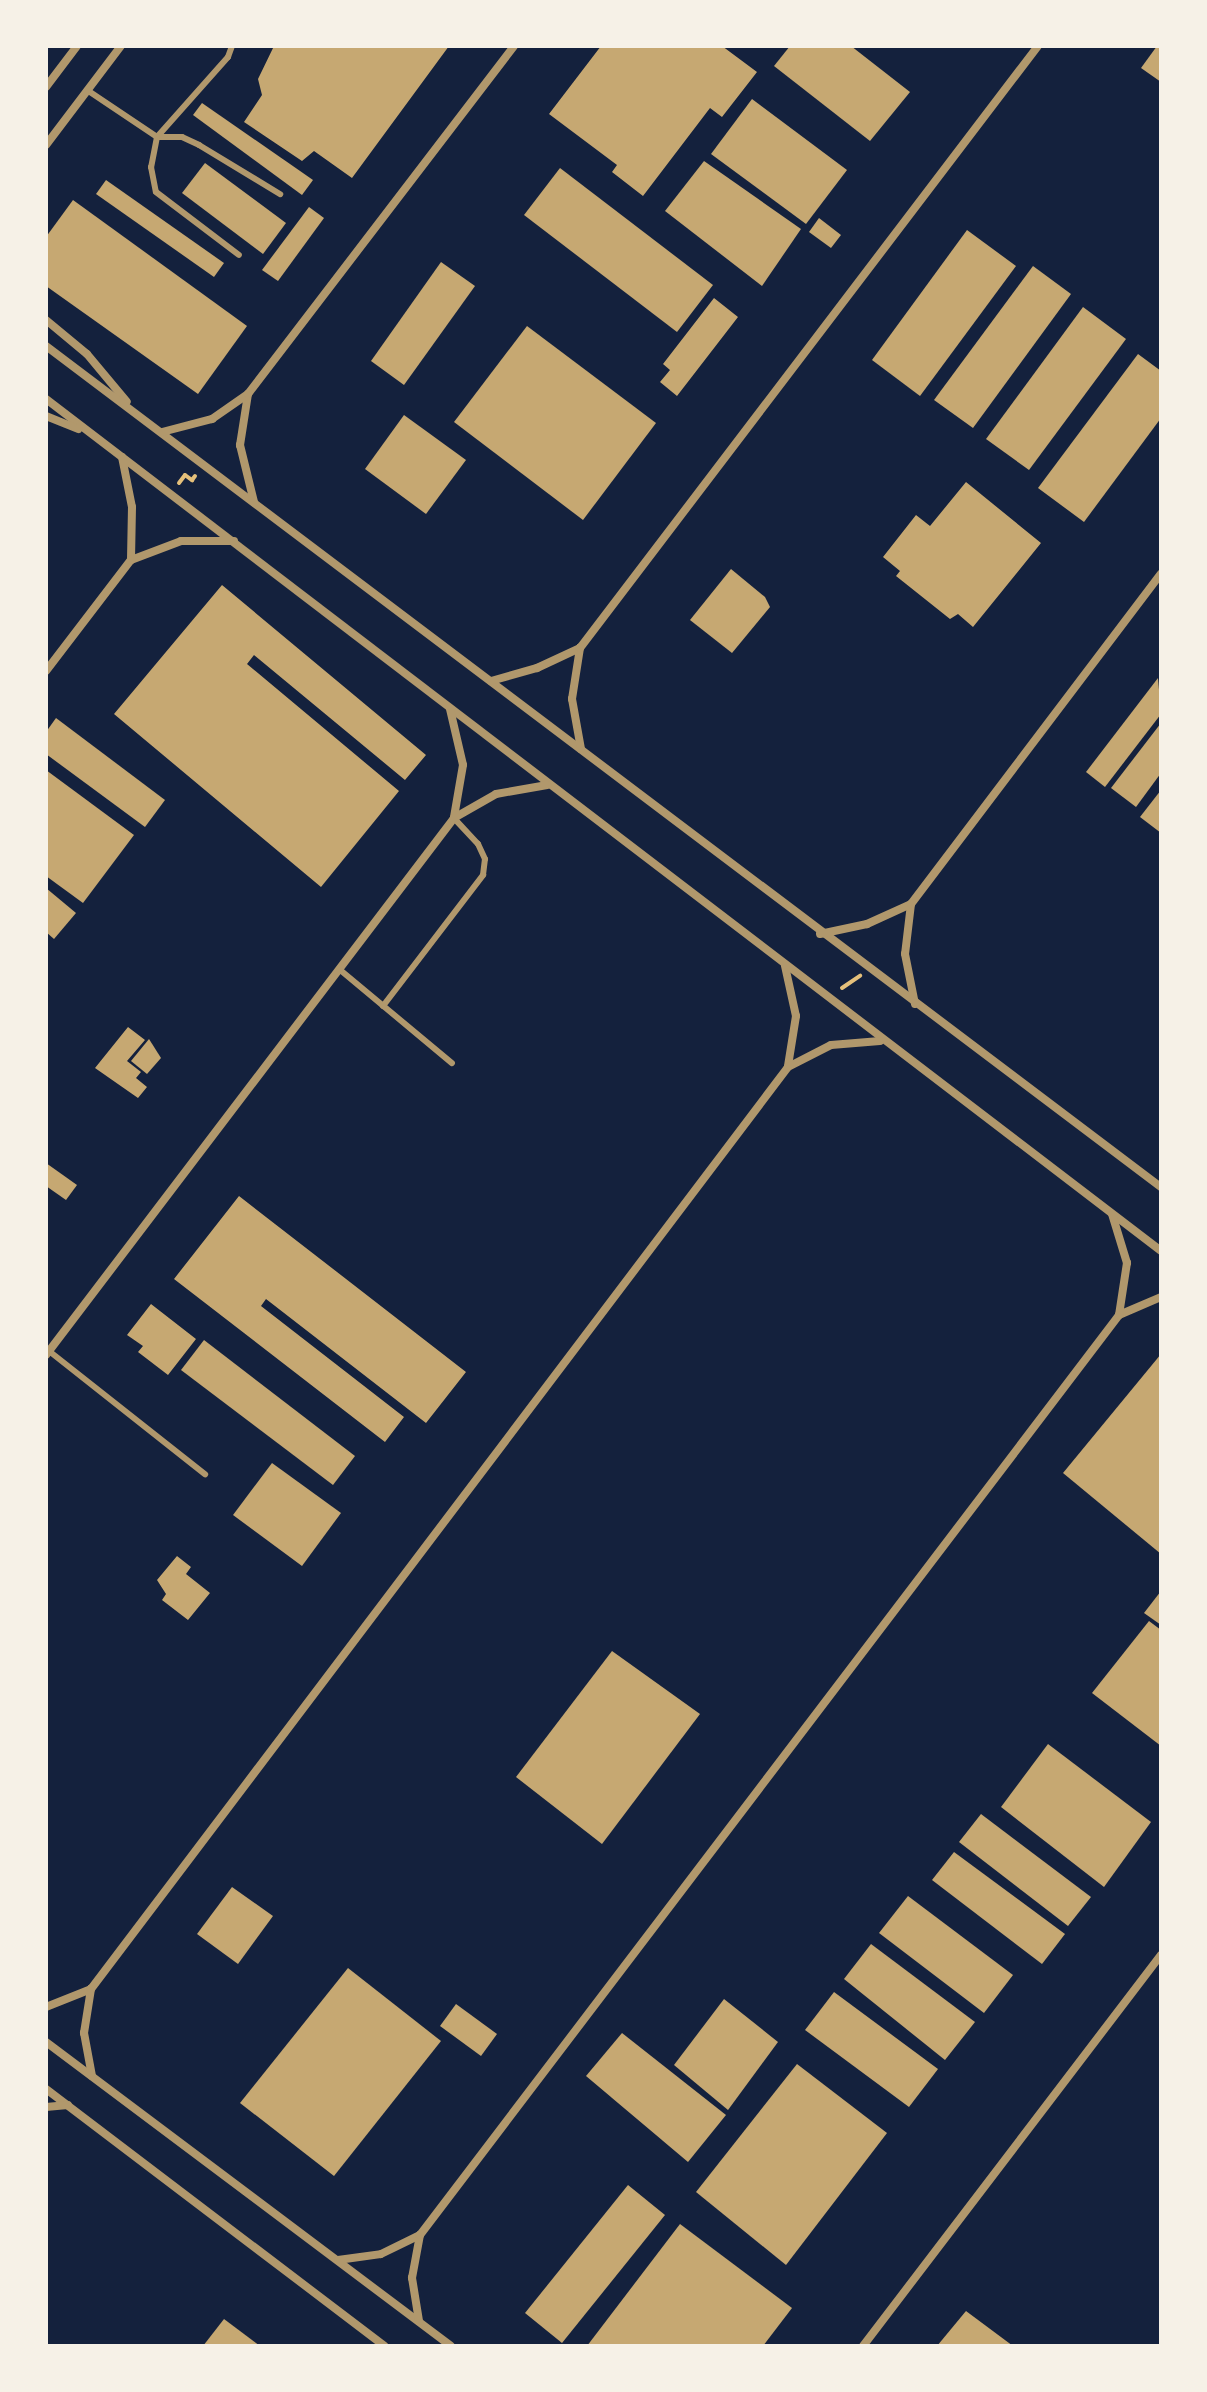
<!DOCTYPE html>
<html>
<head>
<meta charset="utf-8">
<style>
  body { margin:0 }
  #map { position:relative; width:1207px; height:2392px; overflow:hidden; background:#14213d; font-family:Quicksand,sans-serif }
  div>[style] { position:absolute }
  .building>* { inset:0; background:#c6a872 }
  .path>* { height:4px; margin:-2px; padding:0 2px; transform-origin:2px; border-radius:2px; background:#e5c07b }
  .service>* { height:6px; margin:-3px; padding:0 3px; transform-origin:3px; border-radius:3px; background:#b1986c }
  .minor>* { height:8px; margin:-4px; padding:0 4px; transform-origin:4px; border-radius:4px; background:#b1986c }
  span { translate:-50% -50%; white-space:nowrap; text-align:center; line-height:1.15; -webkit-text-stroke:8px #f6f1e7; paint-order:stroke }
  .frame { position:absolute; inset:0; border:48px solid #f6f1e7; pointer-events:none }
</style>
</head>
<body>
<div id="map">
  <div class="building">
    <div style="clip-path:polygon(274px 46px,308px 47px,449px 46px,352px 178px,314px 151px,302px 161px,244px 122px,262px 95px,258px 79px)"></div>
    <div style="clip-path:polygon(601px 46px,722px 46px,757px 72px,722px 117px,710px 108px,643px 196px,612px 172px,617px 165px,549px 114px)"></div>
    <div style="clip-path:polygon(790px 46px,851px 46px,910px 92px,870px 141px,774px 66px)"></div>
    <div style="clip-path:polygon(1157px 46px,1161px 46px,1161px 82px,1141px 68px)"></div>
    <div style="clip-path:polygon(752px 99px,847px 170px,806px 224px,711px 154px)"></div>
    <div style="clip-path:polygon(202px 103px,313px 180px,302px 195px,193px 115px)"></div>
    <div style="clip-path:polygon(704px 161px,801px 229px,762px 286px,665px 211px)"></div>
    <div style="clip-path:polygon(205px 163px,286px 223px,263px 254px,182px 193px)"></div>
    <div style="clip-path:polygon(560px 168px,713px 285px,677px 332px,524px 215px)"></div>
    <div style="clip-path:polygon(106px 180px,224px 263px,214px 277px,96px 194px)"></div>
    <div style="clip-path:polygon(73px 200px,247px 326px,198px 394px,46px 286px,46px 237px)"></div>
    <div style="clip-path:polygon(309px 207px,324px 218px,278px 281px,262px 270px)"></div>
    <div style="clip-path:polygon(819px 218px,841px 235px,831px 248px,809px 232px)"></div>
    <div style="clip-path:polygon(967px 230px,1016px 266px,920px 396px,872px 360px)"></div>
    <div style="clip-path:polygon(441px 262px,475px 286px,404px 385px,371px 361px)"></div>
    <div style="clip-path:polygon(1033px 266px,1071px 294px,973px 428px,934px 400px)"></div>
    <div style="clip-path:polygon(714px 298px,738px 317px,677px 396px,660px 382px,670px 370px,663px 364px)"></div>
    <div style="clip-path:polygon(1083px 307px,1126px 339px,1029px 470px,986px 439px)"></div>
    <div style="clip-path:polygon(527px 326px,656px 423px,583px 520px,454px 422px)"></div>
    <div style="clip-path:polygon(1138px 354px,1161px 371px,1161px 418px,1084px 522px,1038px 488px)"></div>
    <div style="clip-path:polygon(404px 415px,466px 460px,426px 514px,365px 469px)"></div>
    <div style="clip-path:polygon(966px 482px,1041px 543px,973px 627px,958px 614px,950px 619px,896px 576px,900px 571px,883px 557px,916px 515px,930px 526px)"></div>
    <div style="clip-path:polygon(731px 569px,765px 597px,770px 607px,732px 653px,690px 620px)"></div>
    <div style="clip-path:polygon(222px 585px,426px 755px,405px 780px,254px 655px,247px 664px,399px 791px,321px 887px,114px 714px)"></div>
    <div style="clip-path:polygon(1158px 678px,1161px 714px,1105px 787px,1086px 772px)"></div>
    <div style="clip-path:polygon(56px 718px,165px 800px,145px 827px,46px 754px,46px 732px)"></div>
    <div style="clip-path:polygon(1161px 723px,1161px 773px,1136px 807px,1111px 788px)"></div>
    <div style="clip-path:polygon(46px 770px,134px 835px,83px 903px,46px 876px)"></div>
    <div style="clip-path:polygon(1161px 790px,1161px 833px,1140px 817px)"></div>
    <div style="clip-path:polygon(46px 888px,76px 913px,54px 939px,46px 932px)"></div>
    <div style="clip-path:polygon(128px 1027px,145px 1040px,127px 1061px,141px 1072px,136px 1078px,147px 1087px,138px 1098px,95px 1068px)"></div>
    <div style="clip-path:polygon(149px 1039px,161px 1058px,147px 1074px,131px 1061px)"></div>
    <div style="clip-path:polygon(46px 1163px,77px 1185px,66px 1200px,46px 1186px)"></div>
    <div style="clip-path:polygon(239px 1196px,466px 1372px,426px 1423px,266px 1299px,261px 1306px,404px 1417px,385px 1442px,174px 1279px)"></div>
    <div style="clip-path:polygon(151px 1304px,196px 1339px,168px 1375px,138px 1352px,143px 1346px,127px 1335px)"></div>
    <div style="clip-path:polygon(204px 1340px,355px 1456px,333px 1485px,181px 1370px)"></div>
    <div style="clip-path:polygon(1161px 1354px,1161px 1554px,1063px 1473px)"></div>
    <div style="clip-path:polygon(272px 1463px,341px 1513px,302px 1566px,233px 1515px)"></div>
    <div style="clip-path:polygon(177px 1556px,191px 1567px,186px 1574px,210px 1593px,188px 1620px,162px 1600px,166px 1594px,157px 1580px)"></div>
    <div style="clip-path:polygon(1161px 1591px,1161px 1625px,1144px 1613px)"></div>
    <div style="clip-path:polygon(1149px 1621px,1161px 1630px,1161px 1746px,1092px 1693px)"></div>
    <div style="clip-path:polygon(612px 1651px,700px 1714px,602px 1844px,516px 1777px)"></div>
    <div style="clip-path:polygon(1048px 1744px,1151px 1822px,1104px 1887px,1001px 1807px)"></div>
    <div style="clip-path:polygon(981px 1814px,1091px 1897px,1068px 1926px,959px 1842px)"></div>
    <div style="clip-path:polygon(954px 1852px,1065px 1934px,1042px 1964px,932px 1880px)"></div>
    <div style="clip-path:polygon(232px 1887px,273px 1916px,238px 1964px,197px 1934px)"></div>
    <div style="clip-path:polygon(908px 1896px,1013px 1975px,984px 2013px,879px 1933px)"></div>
    <div style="clip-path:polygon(871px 1944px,975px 2022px,945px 2060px,844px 1979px)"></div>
    <div style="clip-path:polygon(348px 1968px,441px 2041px,334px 2176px,240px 2103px)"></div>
    <div style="clip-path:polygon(834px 1992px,938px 2069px,909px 2107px,805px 2030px)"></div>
    <div style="clip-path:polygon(724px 1999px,778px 2042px,728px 2110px,674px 2065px)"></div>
    <div style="clip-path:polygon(456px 2004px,497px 2034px,481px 2056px,440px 2026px)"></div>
    <div style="clip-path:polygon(622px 2033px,726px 2115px,688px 2162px,586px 2076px)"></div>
    <div style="clip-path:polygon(797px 2064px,887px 2133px,786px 2265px,696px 2192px)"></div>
    <div style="clip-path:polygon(628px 2185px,665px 2215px,562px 2343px,525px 2313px)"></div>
    <div style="clip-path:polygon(680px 2224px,792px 2308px,763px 2346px,587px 2346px)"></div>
    <div style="clip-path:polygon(966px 2311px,1013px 2346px,937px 2346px)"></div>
    <div style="clip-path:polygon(224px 2319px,260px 2346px,203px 2346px)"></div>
  </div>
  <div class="path">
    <div style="left:179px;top:483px;width:10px;rotate:-53deg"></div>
    <div style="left:185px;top:475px;width:9px;rotate:36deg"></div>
    <div style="left:192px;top:480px;width:5px;rotate:-53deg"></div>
    <div style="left:842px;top:988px;width:22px;rotate:-34deg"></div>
  </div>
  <div class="service">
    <div style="left:232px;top:46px;width:12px;rotate:110deg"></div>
    <div style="left:228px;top:57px;width:107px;rotate:131.6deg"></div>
    <div style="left:157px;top:137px;width:25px"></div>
    <div style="left:182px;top:137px;width:19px;rotate:25deg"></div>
    <div style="left:199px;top:145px;width:95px;rotate:31.2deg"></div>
    <div style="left:87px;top:90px;width:84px;rotate:33.9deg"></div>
    <div style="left:157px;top:137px;width:31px;rotate:101deg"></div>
    <div style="left:151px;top:167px;width:25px;rotate:79deg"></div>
    <div style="left:156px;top:192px;width:104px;rotate:37.2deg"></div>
    <div style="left:339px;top:969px;width:147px;rotate:39.8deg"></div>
    <div style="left:383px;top:1006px;width:165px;rotate:-52.6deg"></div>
    <div style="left:483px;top:875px;width:16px;rotate:-83deg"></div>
    <div style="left:485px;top:859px;width:17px;rotate:-115deg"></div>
    <div style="left:478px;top:844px;width:35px;rotate:-133deg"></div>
    <div style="left:49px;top:1351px;width:199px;rotate:38.3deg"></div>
  </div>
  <div class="minor">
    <div style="left:46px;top:87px;width:51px;rotate:-52.9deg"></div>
    <div style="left:46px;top:145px;width:124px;rotate:-52.9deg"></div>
    <div style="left:46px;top:320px;width:53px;rotate:39.7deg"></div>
    <div style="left:87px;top:354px;width:62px;rotate:50.2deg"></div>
    <div style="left:46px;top:346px;width:1397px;rotate:37.03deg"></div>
    <div style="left:248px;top:394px;width:52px;rotate:98.9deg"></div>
    <div style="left:240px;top:445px;width:59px;rotate:76.2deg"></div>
    <div style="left:46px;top:399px;width:1403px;rotate:37.38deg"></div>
    <div style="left:46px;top:416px;width:35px;rotate:22deg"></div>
    <div style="left:162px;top:432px;width:52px;rotate:-14.6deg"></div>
    <div style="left:212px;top:419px;width:44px;rotate:-34.8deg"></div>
    <div style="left:248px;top:394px;width:438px;rotate:-52.6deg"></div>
    <div style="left:122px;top:457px;width:51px;rotate:78.7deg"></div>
    <div style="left:132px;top:507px;width:53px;rotate:91.1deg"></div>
    <div style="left:46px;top:671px;width:140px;rotate:-52.6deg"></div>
    <div style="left:131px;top:560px;width:53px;rotate:-20.8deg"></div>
    <div style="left:181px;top:541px;width:53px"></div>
    <div style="left:491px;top:681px;width:48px;rotate:-15.8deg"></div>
    <div style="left:537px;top:668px;width:47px;rotate:-24.9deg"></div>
    <div style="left:450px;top:709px;width:57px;rotate:76.9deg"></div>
    <div style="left:463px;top:765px;width:53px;rotate:99.8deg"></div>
    <div style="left:581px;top:749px;width:51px;rotate:-100.2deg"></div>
    <div style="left:572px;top:699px;width:52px;rotate:-81.1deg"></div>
    <div style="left:580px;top:648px;width:756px;rotate:-52.74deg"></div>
    <div style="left:911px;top:904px;width:50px;rotate:96.8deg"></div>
    <div style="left:905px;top:954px;width:51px;rotate:78.7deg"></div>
    <div style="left:820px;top:934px;width:48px;rotate:-12deg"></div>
    <div style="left:867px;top:924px;width:48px;rotate:-24.4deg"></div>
    <div style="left:911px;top:904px;width:414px;rotate:-52.9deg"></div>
    <div style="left:785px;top:966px;width:51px;rotate:77.6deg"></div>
    <div style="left:796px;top:1016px;width:51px;rotate:99.1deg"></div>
    <div style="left:1119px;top:1315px;width:46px;rotate:-23.2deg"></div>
    <div style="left:46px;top:1355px;width:674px;rotate:-52.77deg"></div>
    <div style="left:454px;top:818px;width:48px;rotate:-29.7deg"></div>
    <div style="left:496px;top:794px;width:52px;rotate:-10deg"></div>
    <div style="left:46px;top:2007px;width:48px;rotate:-21.8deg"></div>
    <div style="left:46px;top:2042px;width:506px;rotate:36.89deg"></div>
    <div style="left:92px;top:2076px;width:44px;rotate:-100.5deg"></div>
    <div style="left:84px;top:2033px;width:45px;rotate:-81deg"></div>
    <div style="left:91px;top:1989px;width:1156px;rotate:-52.91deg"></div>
    <div style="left:788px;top:1067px;width:48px;rotate:-27.1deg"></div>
    <div style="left:831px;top:1045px;width:49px;rotate:-4.7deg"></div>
    <div style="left:46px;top:2089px;width:425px;rotate:37.2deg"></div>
    <div style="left:46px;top:2107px;width:22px;rotate:-5deg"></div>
    <div style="left:338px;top:2260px;width:43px;rotate:-7.9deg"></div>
    <div style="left:381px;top:2254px;width:43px;rotate:-26deg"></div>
    <div style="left:419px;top:2321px;width:44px;rotate:-99.2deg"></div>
    <div style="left:412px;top:2278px;width:44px;rotate:-79.5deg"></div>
    <div style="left:420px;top:2235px;width:1155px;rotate:-52.77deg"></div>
    <div style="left:1119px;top:1315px;width:53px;rotate:-81.3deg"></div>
    <div style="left:1127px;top:1263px;width:51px;rotate:-107deg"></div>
    <div style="left:863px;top:2346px;width:492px;rotate:-52.7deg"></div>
  </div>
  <div class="frame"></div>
</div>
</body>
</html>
